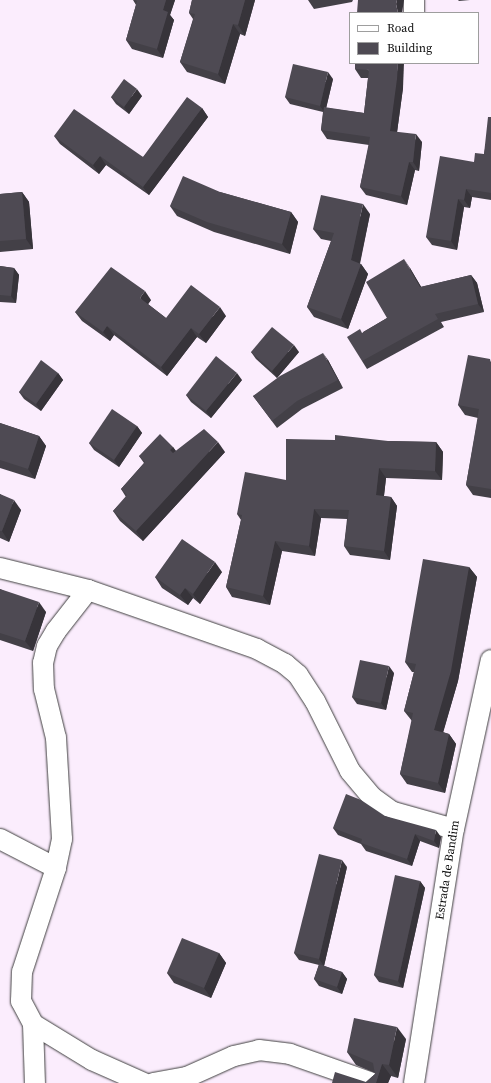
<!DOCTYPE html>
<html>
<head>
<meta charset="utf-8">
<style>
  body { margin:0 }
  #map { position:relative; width:491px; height:1083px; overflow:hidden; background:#fbedfd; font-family:"Source Serif 4",serif }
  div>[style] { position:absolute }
  .roads { filter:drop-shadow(0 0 1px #3f3f3f) drop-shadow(0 0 1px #3f3f3f) }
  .minor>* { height:20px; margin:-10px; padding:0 10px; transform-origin:10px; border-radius:10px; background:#fff }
  .wall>* { inset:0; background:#434047 }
  .shaded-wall>* { inset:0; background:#37343a }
  .building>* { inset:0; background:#4e4a53 }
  span { translate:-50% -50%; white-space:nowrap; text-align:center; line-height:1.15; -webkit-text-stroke:4px #fff; paint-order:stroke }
  .street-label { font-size:12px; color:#0c0c0c }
  .legend { position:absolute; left:349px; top:12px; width:130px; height:52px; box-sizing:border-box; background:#fff; border:1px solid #9e9e9e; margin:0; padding:5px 7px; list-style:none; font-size:12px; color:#0c0c0c }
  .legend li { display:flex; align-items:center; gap:8px; height:20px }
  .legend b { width:20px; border:1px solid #9e9e9e }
</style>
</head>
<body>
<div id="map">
  <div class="roads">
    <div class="minor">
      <div style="left:414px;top:13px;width:13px;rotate:-90deg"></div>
      <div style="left:0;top:568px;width:91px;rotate:14deg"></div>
      <div style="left:88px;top:590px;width:179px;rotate:19.2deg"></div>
      <div style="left:257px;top:649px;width:32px;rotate:28deg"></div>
      <div style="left:285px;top:664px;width:17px;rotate:40deg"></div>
      <div style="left:298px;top:675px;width:31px;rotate:57deg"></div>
      <div style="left:315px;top:701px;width:78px;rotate:63.4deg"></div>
      <div style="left:350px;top:771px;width:34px;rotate:50deg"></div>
      <div style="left:372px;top:797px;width:26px;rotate:36deg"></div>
      <div style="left:393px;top:812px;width:63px;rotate:15.6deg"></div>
      <div style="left:88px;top:590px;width:52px;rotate:128deg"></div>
      <div style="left:56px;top:631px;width:17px;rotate:121deg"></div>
      <div style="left:47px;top:646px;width:17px;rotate:103deg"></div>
      <div style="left:43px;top:663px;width:26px;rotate:88deg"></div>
      <div style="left:44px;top:689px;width:50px;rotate:76.2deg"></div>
      <div style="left:56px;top:738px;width:101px;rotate:86.6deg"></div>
      <div style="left:62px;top:839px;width:30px;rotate:102deg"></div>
      <div style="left:56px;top:868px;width:109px;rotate:108.1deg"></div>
      <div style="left:22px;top:972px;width:29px;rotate:92deg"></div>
      <div style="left:21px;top:1001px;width:26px;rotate:62deg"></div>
      <div style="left:33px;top:1024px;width:69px;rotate:31.4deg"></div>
      <div style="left:92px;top:1060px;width:57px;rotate:23.9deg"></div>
      <div style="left:0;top:839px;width:63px;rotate:27.4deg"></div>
      <div style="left:33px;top:1024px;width:59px;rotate:88.1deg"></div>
      <div style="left:153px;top:1083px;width:35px;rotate:-10deg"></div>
      <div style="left:187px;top:1077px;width:51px;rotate:-24.1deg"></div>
      <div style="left:234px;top:1056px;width:26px;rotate:-13deg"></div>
      <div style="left:259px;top:1050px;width:31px;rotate:7deg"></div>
      <div style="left:290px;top:1054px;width:88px;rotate:19.3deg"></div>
      <div style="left:414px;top:1083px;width:257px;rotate:-81.1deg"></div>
      <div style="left:454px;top:829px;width:173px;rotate:-77.7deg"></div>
    </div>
  </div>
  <div class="wall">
    <div style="clip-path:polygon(133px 0,175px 0,170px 15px,174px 20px,163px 58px,132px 49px,126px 40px,136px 5px)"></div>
    <div style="clip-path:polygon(192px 0,255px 0,245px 36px,240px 34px,225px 84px,187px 72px,180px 62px,193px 19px,189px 13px)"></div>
    <div style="clip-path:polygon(308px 0,353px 0,352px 2px,314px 9px)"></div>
    <div style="clip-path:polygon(458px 0,470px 0,459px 1px)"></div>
    <div style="clip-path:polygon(355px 63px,403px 88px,397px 132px,422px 142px,419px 171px,415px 170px,407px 205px,366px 195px,360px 187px,369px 145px,327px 139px,321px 130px,323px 112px,290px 104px,285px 97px,333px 79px,326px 108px,364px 113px,368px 78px,361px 78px,355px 69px)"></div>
    <div style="clip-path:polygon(142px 96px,129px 114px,116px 104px,111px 97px)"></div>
    <div style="clip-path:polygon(202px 108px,208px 117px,149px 195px,106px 165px,99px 174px,60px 144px,54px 136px,143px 157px)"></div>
    <div style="clip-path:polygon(491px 117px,491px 200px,472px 197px,470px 208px,464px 207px,457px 250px,432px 245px,426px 237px,474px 162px,484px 154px)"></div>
    <div style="clip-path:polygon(22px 192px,29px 202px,33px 249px,0 252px,0 194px)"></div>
    <div style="clip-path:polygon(220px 192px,291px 212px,298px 222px,290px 254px,214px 232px,177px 216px,170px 206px)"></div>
    <div style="clip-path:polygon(370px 214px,360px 264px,361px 264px,368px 274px,348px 329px,314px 317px,307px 307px,331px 241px,321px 239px,313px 229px)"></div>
    <div style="clip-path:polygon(0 266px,14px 268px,19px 275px,16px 303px,0 302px)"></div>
    <div style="clip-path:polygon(410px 268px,421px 287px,471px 275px,477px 283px,484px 312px,441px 322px,444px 327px,367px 369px,362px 361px,363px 332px,387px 318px)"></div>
    <div style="clip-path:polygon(151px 300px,148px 304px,166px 318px,226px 316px,206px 343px,197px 337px,167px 376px,114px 335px,110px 341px,82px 321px,75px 312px)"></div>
    <div style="clip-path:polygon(251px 352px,299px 352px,277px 378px,256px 359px)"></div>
    <div style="clip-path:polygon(328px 360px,343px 388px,302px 409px,277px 428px,253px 396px)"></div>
    <div style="clip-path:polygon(491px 361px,491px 498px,473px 495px,466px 485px,478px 418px,465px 415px,458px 405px)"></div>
    <div style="clip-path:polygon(58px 373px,63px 380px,41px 411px,24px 399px,19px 392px)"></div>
    <div style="clip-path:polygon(242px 380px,211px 418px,191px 402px,186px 395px)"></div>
    <div style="clip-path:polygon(0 423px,39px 436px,46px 446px,35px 479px,0 468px)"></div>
    <div style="clip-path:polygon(137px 426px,142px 433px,119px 467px,94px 450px,89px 443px)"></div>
    <div style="clip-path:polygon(388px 441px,436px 442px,443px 452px,442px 480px,386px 478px,384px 496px,391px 497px,397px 506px,390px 560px,350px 555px,344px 546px,347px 519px,321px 518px,315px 556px,282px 551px,270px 605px,232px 597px,226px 587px,241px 520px,237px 514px,286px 480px)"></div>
    <div style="clip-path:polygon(173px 447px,176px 451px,225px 452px,143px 541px,120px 521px,113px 511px,126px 497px,121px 489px,144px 463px,139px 456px)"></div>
    <div style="clip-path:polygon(0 494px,21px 510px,9px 542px,0 538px)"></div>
    <div style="clip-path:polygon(469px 567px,477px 577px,458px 681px,443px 732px,449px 734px,456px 744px,445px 793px,407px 784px,400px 774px,412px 721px,404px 711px,414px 672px,412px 672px,405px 662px)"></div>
    <div style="clip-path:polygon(222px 572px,200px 604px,193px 598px,188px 605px,162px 588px,155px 577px)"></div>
    <div style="clip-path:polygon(0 589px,46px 612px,33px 651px,0 640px)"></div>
    <div style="clip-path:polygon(394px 673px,386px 710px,357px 704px,352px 697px)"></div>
    <div style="clip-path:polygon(385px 816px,441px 837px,439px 848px,420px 841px,412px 866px,366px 851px,361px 844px,338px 835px,333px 828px)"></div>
    <div style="clip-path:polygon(347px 867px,324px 966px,342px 972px,347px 979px,342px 994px,319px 986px,314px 979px,319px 965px,299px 960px,294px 953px)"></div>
    <div style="clip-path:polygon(420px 881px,425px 888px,403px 988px,379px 982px,374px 975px)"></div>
    <div style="clip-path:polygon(219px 953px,226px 963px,211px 998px,174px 983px,167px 973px)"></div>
    <div style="clip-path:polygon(406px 1039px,398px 1078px,391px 1076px,388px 1083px,332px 1083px,366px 1082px,375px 1074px,375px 1073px,356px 1065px,347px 1052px)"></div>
  </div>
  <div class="shaded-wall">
    <div style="clip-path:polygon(166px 0,175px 0,170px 15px,174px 20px,163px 58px,157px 49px,163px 10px)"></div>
    <div style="clip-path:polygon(245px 0,255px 0,245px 36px,238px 25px)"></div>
    <div style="clip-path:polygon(397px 0,404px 0,402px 13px,398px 13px,396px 4px)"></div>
    <div style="clip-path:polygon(233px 24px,240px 34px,225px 84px,218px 74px)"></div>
    <div style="clip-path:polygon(398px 63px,404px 63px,403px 88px,396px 140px,390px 131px)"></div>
    <div style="clip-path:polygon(328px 72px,333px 79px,325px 113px,320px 106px)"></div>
    <div style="clip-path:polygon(137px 89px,142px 96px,129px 114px,124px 107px)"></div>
    <div style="clip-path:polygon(202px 108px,208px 117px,149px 195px,143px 187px)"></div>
    <div style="clip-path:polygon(416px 134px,422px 142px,419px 171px,413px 162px)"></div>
    <div style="clip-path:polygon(100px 156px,106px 165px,99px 174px,93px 165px)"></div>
    <div style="clip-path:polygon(409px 162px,415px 170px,407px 205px,401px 196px)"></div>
    <div style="clip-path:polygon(466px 189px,472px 197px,470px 208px,464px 200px)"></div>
    <div style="clip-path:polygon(22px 192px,29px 202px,33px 249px,26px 239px)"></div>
    <div style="clip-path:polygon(458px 199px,464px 207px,457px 250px,451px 241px)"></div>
    <div style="clip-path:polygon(363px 204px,370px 214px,358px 271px,351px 260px)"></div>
    <div style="clip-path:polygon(291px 212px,298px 222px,290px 254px,282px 244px)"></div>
    <div style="clip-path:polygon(404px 259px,410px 268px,426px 295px,420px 287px)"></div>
    <div style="clip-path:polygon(361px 264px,368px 274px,348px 329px,341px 319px)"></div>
    <div style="clip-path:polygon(14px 268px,19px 275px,16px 303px,11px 296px)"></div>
    <div style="clip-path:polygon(471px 275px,477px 283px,484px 312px,478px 304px)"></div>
    <div style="clip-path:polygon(145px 291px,151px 300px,146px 307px,140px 298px)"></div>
    <div style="clip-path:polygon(220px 307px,226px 316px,206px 343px,199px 334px)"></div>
    <div style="clip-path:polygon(107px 326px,114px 335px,110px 341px,103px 332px)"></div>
    <div style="clip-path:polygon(191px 328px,197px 337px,167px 376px,161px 367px)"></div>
    <div style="clip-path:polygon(294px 345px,299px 352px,277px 378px,272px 371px)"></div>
    <div style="clip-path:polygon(323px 353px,328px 360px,343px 388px,338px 380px)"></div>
    <div style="clip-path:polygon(58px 373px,63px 380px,41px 411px,36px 404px)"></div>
    <div style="clip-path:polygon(237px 373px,242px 380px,211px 418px,206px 411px)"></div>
    <div style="clip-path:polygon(137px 426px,142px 433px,119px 467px,114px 460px)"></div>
    <div style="clip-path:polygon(39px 436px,46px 446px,35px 479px,28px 469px)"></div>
    <div style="clip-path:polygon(218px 442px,225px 452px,143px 541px,136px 531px)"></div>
    <div style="clip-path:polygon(436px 442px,443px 452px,442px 480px,435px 471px)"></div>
    <div style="clip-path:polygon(173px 447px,180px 457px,177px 460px,170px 450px)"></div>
    <div style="clip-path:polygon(379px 468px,386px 478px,383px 504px,376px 495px)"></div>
    <div style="clip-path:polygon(391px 497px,397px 506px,390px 560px,384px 551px)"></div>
    <div style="clip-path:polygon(14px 500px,21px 510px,9px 542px,2px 531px)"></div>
    <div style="clip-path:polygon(314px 509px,321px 518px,315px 556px,309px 546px)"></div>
    <div style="clip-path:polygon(275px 541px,282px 551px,270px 605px,263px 596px)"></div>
    <div style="clip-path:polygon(215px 562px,222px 572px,200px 604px,193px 594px)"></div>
    <div style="clip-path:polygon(469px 567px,477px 577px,458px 681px,441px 740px,434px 730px)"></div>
    <div style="clip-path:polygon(185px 588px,193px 598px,188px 605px,180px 595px)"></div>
    <div style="clip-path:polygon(39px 602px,46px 612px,33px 651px,25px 641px)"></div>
    <div style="clip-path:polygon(389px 666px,394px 673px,386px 710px,381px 703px)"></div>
    <div style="clip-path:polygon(449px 734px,456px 744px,445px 793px,438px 783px)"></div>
    <div style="clip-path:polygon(436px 830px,441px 837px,439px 848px,434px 841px)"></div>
    <div style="clip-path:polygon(415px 834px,420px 841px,412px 866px,407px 859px)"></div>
    <div style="clip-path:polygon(342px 860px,347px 867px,324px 966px,319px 959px)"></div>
    <div style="clip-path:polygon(420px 881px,425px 888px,403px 988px,398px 981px)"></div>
    <div style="clip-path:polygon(219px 953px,226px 963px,211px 998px,204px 988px)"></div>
    <div style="clip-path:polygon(342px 972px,347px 979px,342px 994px,337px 987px)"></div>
    <div style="clip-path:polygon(397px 1027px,406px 1039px,398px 1078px,389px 1065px)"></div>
    <div style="clip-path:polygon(382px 1064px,391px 1076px,388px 1083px,376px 1083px)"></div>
  </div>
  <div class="building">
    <div style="clip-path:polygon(135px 0,166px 0,163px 10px,168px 12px,157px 49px,126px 40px,137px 1px)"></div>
    <div style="clip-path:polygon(192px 0,245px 0,238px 25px,233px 24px,218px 74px,180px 62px,195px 14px,189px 13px)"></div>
    <div style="clip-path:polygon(358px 0,397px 0,396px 4px,398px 13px,357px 13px)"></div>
    <div style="clip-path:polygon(355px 63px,398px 63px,397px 79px,390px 131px,416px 134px,413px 162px,409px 162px,401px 196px,360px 187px,370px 137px,321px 130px,324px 107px,364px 113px,369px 70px,355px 69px)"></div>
    <div style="clip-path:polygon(293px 64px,328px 72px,320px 106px,285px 97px)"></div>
    <div style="clip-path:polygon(124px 79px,137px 89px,124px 107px,111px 97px)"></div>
    <div style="clip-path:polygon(187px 97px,202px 108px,143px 187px,100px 156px,93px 165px,54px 136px,74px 109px,143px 157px)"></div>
    <div style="clip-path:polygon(488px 117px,491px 117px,491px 193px,466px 189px,464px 200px,458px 199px,451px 241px,426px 237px,440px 156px,474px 162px,475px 153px,484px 154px)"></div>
    <div style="clip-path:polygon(183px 176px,220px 192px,291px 212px,282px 244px,207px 222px,170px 206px)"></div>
    <div style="clip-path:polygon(22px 192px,26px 239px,0 241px,0 194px)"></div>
    <div style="clip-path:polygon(321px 195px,363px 204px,351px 260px,361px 264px,341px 319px,307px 307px,334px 233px,313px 229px)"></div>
    <div style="clip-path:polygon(404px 259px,420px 287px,471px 275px,478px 304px,435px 314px,438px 319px,362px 361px,347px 337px,360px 329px,362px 333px,387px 318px,366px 282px)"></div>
    <div style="clip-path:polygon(0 266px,14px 268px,11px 296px,0 295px)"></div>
    <div style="clip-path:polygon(111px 267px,145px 291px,140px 298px,166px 318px,191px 285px,220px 307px,199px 334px,191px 328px,161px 367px,107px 326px,103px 332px,75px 312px)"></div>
    <div style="clip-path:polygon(272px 327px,294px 345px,272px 371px,251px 352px)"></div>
    <div style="clip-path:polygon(323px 353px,338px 380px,297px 401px,272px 421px,253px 396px,280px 376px)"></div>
    <div style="clip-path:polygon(468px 355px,490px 359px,491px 364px,491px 489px,466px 485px,479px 409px,458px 405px)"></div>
    <div style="clip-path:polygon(216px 356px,237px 373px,206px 411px,186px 395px)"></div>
    <div style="clip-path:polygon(41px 360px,58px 373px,36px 404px,19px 392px)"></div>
    <div style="clip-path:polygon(112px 409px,137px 426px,114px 460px,89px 443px)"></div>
    <div style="clip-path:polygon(0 423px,39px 436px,28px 469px,0 460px)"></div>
    <div style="clip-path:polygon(204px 429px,218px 442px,136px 531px,113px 511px,127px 495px,121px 489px,145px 462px,139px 456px,160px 434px,173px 447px,170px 450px,173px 453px)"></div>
    <div style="clip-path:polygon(335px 435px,388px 441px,436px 442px,435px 471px,379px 468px,376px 495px,391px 497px,384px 551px,344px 546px,349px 510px,314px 509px,309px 546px,275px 541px,263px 596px,226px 587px,242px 515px,237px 514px,245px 472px,286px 480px,286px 439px,335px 440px)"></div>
    <div style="clip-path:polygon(0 494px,14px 500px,2px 531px,0 531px)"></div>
    <div style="clip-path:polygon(182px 539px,215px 562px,193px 594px,185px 588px,180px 595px,155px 577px)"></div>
    <div style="clip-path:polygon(423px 559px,469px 567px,451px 671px,434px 730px,449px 734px,438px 783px,400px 774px,413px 713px,404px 711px,416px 664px,405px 662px)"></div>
    <div style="clip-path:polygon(0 589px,39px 602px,25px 641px,0 633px)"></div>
    <div style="clip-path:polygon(360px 660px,389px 666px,381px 703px,352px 697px)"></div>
    <div style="clip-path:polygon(346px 794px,361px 800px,385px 816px,436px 830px,434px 841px,415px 834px,407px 859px,361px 843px,362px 839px,333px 828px)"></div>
    <div style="clip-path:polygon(319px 854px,342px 860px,319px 959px,294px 953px)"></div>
    <div style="clip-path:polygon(395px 875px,420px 881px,398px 981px,374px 975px)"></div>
    <div style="clip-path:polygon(182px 938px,219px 953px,204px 988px,167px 973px)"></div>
    <div style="clip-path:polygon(319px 964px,342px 972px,337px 987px,314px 979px)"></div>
    <div style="clip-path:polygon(354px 1018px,397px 1027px,389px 1065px,382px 1064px,376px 1083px,332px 1083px,335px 1072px,366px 1082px,375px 1074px,373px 1063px,347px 1052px)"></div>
  </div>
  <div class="street-label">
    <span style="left:448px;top:870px;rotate:-81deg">Estrada de Bandim</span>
  </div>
  <ul class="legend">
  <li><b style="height:5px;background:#fff"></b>Road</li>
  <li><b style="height:11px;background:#4e4a53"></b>Building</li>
  </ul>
</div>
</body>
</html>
